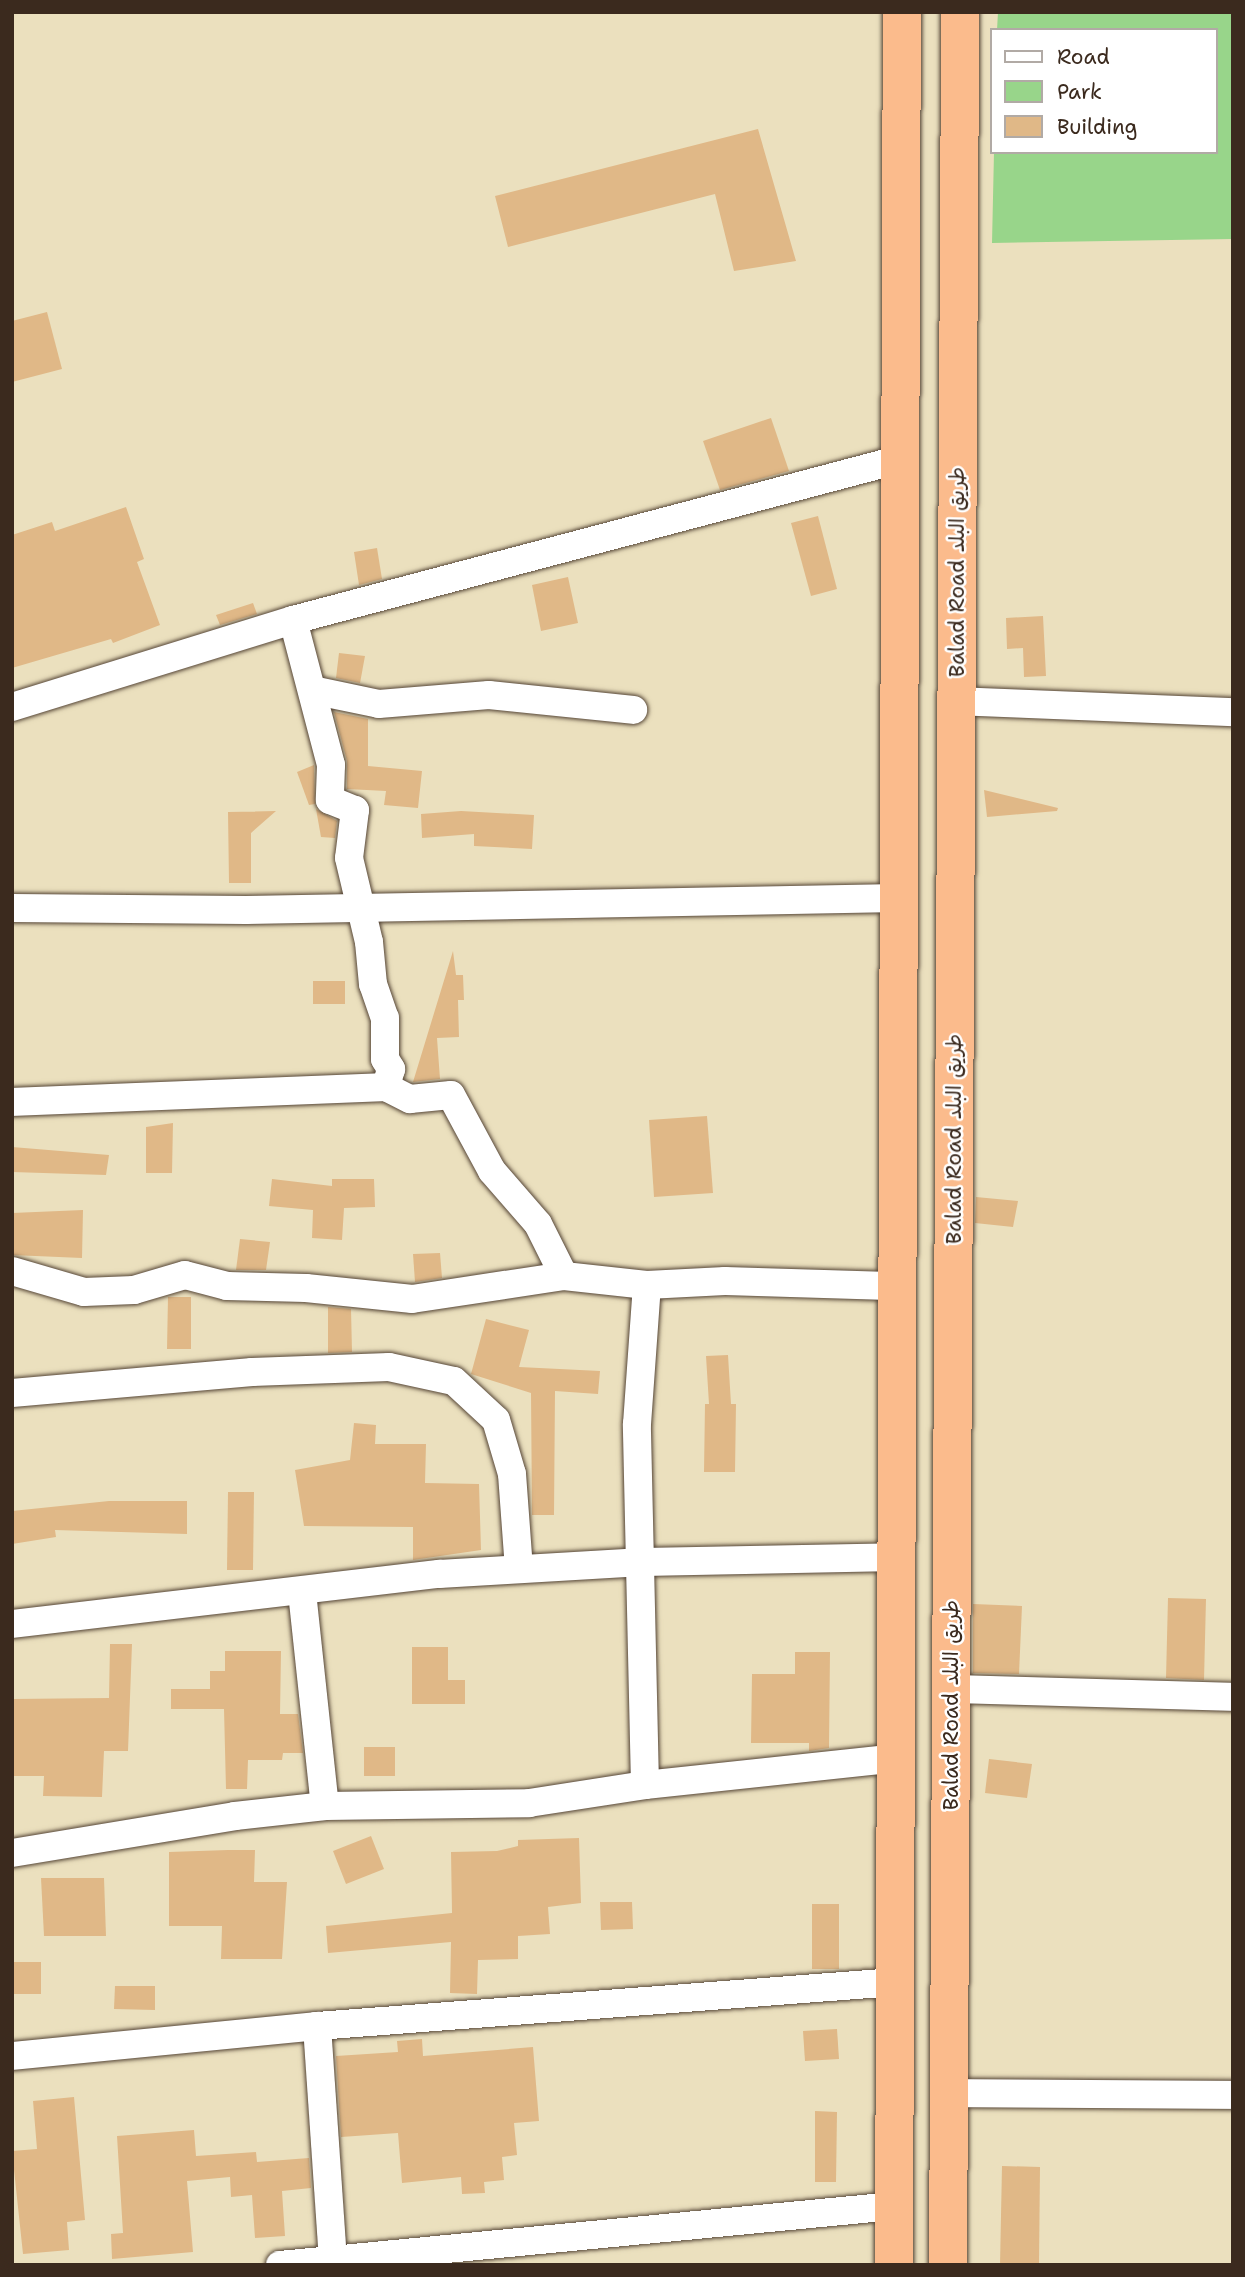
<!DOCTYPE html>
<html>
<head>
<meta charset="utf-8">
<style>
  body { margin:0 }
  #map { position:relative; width:1245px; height:2277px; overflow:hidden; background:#ebe0be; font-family:"Shantell Sans","Playpen Sans Arabic",sans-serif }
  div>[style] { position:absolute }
  .green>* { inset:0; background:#98d58a }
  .building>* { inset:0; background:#e0b887 }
  .roads { filter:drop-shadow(0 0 2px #554536) drop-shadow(0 0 2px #554536) }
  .minor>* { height:28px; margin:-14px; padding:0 14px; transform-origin:14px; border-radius:14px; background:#fff }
  .trunk>* { height:38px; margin:-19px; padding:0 19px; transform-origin:19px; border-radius:19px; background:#fbbb8c }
  span { translate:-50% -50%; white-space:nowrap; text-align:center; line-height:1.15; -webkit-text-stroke:5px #fff; paint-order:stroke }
  .street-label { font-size:21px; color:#3b2a1e }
  .frame { position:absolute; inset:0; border:14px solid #3b2a1e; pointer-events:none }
  .legend { position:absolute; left:990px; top:28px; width:228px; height:126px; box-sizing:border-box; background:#fff; border:2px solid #b1aaa5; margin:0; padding:9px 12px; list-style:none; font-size:21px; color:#3b2a1e }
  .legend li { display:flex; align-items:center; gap:14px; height:35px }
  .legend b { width:35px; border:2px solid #b1aaa5 }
</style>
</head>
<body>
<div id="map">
  <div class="green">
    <div style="clip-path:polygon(998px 12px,1233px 12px,1233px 239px,992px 243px,994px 152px,1215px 152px,1215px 30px,997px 30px)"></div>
  </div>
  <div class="building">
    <div style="clip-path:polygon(758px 129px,796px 261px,734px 271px,715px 194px,508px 247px,495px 196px)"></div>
    <div style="clip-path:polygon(47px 312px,62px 369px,12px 382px,12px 321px)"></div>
    <div style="clip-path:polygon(771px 418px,789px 471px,720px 490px,703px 441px)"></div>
    <div style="clip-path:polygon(126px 507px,144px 559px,137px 562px,160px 625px,113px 643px,111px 639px,12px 668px,12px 535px,52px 522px,55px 531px)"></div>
    <div style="clip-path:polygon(818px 516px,837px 589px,811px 596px,791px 523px)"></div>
    <div style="clip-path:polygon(377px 548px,382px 579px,359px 585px,354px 552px)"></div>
    <div style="clip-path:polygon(568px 577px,578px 623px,541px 631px,532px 585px)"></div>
    <div style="clip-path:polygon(253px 603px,257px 614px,220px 625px,216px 615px)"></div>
    <div style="clip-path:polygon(1043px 616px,1046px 676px,1024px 677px,1023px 648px,1007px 649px,1006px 618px)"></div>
    <div style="clip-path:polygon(339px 653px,365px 656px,360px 683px,336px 678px)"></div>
    <div style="clip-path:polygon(334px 712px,368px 719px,368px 766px,422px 771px,418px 808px,384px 805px,386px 791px,347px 789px,347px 761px)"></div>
    <div style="clip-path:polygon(314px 765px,315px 804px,309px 805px,297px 772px)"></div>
    <div style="clip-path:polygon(984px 790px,1058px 808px,1057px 811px,987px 817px)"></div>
    <div style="clip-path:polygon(316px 809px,337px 821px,335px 838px,321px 837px)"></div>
    <div style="clip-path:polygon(276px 811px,251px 833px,251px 883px,229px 883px,228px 812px)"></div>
    <div style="clip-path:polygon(461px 811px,534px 815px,532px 849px,474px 846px,474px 834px,422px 838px,421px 814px)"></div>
    <div style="clip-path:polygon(453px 951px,456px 975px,463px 975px,464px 1000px,458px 1000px,459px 1037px,437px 1038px,440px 1079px,413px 1082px)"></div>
    <div style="clip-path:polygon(313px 981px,345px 981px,345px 1004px,313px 1004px)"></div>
    <div style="clip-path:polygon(707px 1116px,713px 1193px,654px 1197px,649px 1120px)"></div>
    <div style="clip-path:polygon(173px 1123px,172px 1173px,146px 1173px,146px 1127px)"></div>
    <div style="clip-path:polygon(12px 1147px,109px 1155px,106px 1175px,12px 1172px)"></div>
    <div style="clip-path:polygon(272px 1179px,332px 1186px,332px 1179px,374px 1179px,375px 1207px,344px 1208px,342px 1240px,312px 1238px,313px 1210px,269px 1206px)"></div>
    <div style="clip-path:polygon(976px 1197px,1018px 1201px,1013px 1227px,975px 1223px)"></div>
    <div style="clip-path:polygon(83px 1210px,82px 1258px,12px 1255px,12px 1213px)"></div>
    <div style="clip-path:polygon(240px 1239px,270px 1242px,266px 1270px,236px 1270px)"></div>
    <div style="clip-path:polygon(440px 1253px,442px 1278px,415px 1282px,413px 1254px)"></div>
    <div style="clip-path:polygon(168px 1297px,191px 1297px,191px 1349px,167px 1349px)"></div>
    <div style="clip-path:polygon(328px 1307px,351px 1309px,352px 1352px,328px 1353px)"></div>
    <div style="clip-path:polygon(486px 1319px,529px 1330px,519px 1367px,600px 1371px,598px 1394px,555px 1391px,554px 1515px,532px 1515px,531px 1393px,471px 1374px)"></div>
    <div style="clip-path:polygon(728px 1355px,731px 1404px,736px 1404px,735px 1472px,704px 1472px,705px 1404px,709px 1404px,706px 1356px)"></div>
    <div style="clip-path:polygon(354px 1423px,376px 1425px,375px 1444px,426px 1444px,425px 1483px,479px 1484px,481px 1550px,413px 1560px,413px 1527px,304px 1526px,295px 1470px,350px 1460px)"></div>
    <div style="clip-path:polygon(228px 1492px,254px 1492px,253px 1570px,227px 1570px)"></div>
    <div style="clip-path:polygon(109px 1501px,187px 1501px,187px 1534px,55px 1530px,56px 1537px,12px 1544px,12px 1511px)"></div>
    <div style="clip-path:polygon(1168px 1598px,1206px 1599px,1204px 1680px,1166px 1678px)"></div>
    <div style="clip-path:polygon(973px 1604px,1022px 1606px,1019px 1674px,973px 1673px)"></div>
    <div style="clip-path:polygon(110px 1644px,132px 1644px,128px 1751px,104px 1751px,102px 1797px,43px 1796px,44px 1776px,12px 1776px,12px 1699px,109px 1698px)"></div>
    <div style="clip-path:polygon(412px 1647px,448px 1647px,448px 1680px,465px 1680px,465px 1704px,412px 1704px)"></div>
    <div style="clip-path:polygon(225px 1651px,281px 1651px,280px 1714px,298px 1714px,303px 1753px,283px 1753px,282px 1760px,248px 1760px,247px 1789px,226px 1789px,224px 1709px,171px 1709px,171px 1689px,210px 1689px,210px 1671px,225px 1671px)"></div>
    <div style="clip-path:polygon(795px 1652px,830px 1652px,829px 1748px,809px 1751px,809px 1743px,751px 1743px,752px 1674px,795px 1674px)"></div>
    <div style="clip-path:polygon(364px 1747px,395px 1747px,395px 1776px,364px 1776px)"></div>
    <div style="clip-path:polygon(989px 1759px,1032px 1764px,1027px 1798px,985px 1793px)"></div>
    <div style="clip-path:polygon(371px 1836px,384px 1869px,346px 1884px,333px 1851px)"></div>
    <div style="clip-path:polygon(579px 1838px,581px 1903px,548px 1907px,550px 1934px,518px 1936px,518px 1959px,478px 1960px,477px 1994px,450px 1993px,451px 1942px,328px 1953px,326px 1926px,452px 1913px,451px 1852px,497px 1851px,518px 1846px,518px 1840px)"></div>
    <div style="clip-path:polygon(228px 1850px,255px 1850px,254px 1882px,287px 1882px,282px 1959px,221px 1959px,222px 1926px,169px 1926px,169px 1852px)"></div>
    <div style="clip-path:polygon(41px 1878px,104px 1878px,106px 1936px,44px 1936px)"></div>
    <div style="clip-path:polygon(600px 1902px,632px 1902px,633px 1929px,601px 1930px)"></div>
    <div style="clip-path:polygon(812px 1904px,839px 1904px,839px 1969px,812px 1969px)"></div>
    <div style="clip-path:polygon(12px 1962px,41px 1962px,41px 1994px,12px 1994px)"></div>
    <div style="clip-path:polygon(115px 1986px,155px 1986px,155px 2010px,114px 2009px)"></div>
    <div style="clip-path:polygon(837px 2029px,839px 2059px,805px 2061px,803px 2031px)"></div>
    <div style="clip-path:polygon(422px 2039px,423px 2056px,533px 2047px,539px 2121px,514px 2123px,517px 2155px,502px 2157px,504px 2180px,484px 2182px,485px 2193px,462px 2194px,461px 2177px,402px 2183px,398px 2133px,341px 2137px,336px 2056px,398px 2052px,397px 2041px)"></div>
    <div style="clip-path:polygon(74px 2097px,85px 2220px,67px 2222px,69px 2250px,23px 2254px,12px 2151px,37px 2149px,33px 2101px)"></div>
    <div style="clip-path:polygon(815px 2111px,837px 2112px,836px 2182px,815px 2182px)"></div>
    <div style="clip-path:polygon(194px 2130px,196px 2156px,256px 2152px,257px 2162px,309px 2158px,311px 2188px,282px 2191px,285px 2236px,255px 2238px,252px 2195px,231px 2197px,230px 2177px,187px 2181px,193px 2252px,112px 2259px,111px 2234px,123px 2233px,117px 2136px)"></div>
    <div style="clip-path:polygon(1002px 2166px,1040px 2167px,1039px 2265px,1000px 2265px)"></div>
  </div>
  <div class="roads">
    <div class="minor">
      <div style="left:293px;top:620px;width:150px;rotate:75.3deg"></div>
      <div style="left:331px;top:765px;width:35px;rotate:92deg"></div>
      <div style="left:330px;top:800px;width:27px;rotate:22deg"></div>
      <div style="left:355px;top:810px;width:48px;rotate:97.1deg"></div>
      <div style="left:349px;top:858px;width:86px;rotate:76.6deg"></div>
      <div style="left:369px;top:942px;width:42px;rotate:84.6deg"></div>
      <div style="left:373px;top:984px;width:36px;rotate:71deg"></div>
      <div style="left:385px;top:1018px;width:41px;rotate:90deg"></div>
      <div style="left:385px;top:1059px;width:12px;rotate:59deg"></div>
      <div style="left:391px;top:1069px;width:19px;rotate:106deg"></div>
      <div style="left:386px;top:1087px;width:27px;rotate:27deg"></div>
      <div style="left:410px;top:1099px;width:41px;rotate:-5.6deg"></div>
      <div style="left:451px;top:1095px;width:86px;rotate:61.7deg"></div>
      <div style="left:492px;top:1171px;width:70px;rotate:49deg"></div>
      <div style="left:538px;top:1224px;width:58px;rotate:63.4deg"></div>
      <div style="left:312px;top:690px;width:68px;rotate:11.8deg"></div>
      <div style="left:379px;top:704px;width:110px;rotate:-4.7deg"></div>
      <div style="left:489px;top:695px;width:145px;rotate:5.9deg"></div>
      <div style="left:956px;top:701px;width:277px;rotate:2.3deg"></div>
      <div style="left:12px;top:707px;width:294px;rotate:-17.2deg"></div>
      <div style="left:293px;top:620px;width:629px;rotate:-14.83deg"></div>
      <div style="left:12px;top:908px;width:234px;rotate:0.5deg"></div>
      <div style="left:246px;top:910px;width:653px;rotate:-1.05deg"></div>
      <div style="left:12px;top:1102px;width:374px;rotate:-2.3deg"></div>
      <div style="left:12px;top:1271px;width:75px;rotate:16.3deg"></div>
      <div style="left:84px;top:1292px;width:50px;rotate:-2.3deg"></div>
      <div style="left:134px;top:1290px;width:53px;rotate:-16.4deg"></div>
      <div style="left:185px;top:1275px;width:43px;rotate:14.7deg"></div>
      <div style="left:227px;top:1286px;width:79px;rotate:1.5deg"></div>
      <div style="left:306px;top:1288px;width:107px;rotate:5.9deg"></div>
      <div style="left:412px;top:1299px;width:154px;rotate:-8.6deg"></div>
      <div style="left:564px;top:1276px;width:83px;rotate:6.2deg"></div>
      <div style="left:12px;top:1393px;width:241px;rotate:-5deg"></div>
      <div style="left:252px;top:1372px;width:137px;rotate:-2.1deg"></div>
      <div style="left:389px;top:1367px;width:66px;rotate:12.2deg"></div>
      <div style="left:454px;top:1381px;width:57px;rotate:42.9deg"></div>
      <div style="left:496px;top:1420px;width:56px;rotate:73.5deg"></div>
      <div style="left:512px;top:1474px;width:95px;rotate:85.8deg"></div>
      <div style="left:302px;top:1592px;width:215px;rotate:83.9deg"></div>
      <div style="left:12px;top:1624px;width:430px;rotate:-6.7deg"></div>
      <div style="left:439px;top:1574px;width:204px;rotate:-3.4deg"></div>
      <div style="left:643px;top:1562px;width:254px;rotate:-1.1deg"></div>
      <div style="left:951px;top:1689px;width:282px;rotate:1.6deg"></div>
      <div style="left:645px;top:1785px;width:361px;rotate:-91.3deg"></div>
      <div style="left:637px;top:1424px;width:139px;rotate:-85.9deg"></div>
      <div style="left:647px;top:1285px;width:78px;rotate:-2.9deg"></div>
      <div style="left:725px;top:1281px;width:173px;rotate:1.7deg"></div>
      <div style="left:12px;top:1853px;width:226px;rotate:-9.4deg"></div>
      <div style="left:235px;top:1816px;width:91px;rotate:-6.3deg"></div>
      <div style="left:325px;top:1806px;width:204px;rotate:-0.8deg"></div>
      <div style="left:529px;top:1803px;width:117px;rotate:-8.8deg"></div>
      <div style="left:645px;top:1785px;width:252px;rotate:-6.1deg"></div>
      <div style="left:317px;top:2026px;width:236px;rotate:86.1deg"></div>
      <div style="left:12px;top:2056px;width:306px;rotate:-5.6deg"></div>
      <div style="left:317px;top:2026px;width:580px;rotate:-4.35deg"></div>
      <div style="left:949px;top:2093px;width:284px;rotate:0.4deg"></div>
      <div style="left:280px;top:2265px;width:617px;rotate:-5.49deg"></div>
    </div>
    <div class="trunk">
      <div style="left:894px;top:2265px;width:2253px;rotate:-89.8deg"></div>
      <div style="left:948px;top:2265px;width:2253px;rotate:-89.69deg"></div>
    </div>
  </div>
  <div class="street-label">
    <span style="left:957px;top:572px;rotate:-90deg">Balad Road طريق البلد</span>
    <span style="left:954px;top:1139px;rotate:-90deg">Balad Road طريق البلد</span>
    <span style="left:951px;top:1705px;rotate:-90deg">Balad Road طريق البلد</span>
  </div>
  <div class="frame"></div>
  <ul class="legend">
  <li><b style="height:9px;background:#fff"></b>Road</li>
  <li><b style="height:19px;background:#98d58a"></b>Park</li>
  <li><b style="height:19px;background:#e0b887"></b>Building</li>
  </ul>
</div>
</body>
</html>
